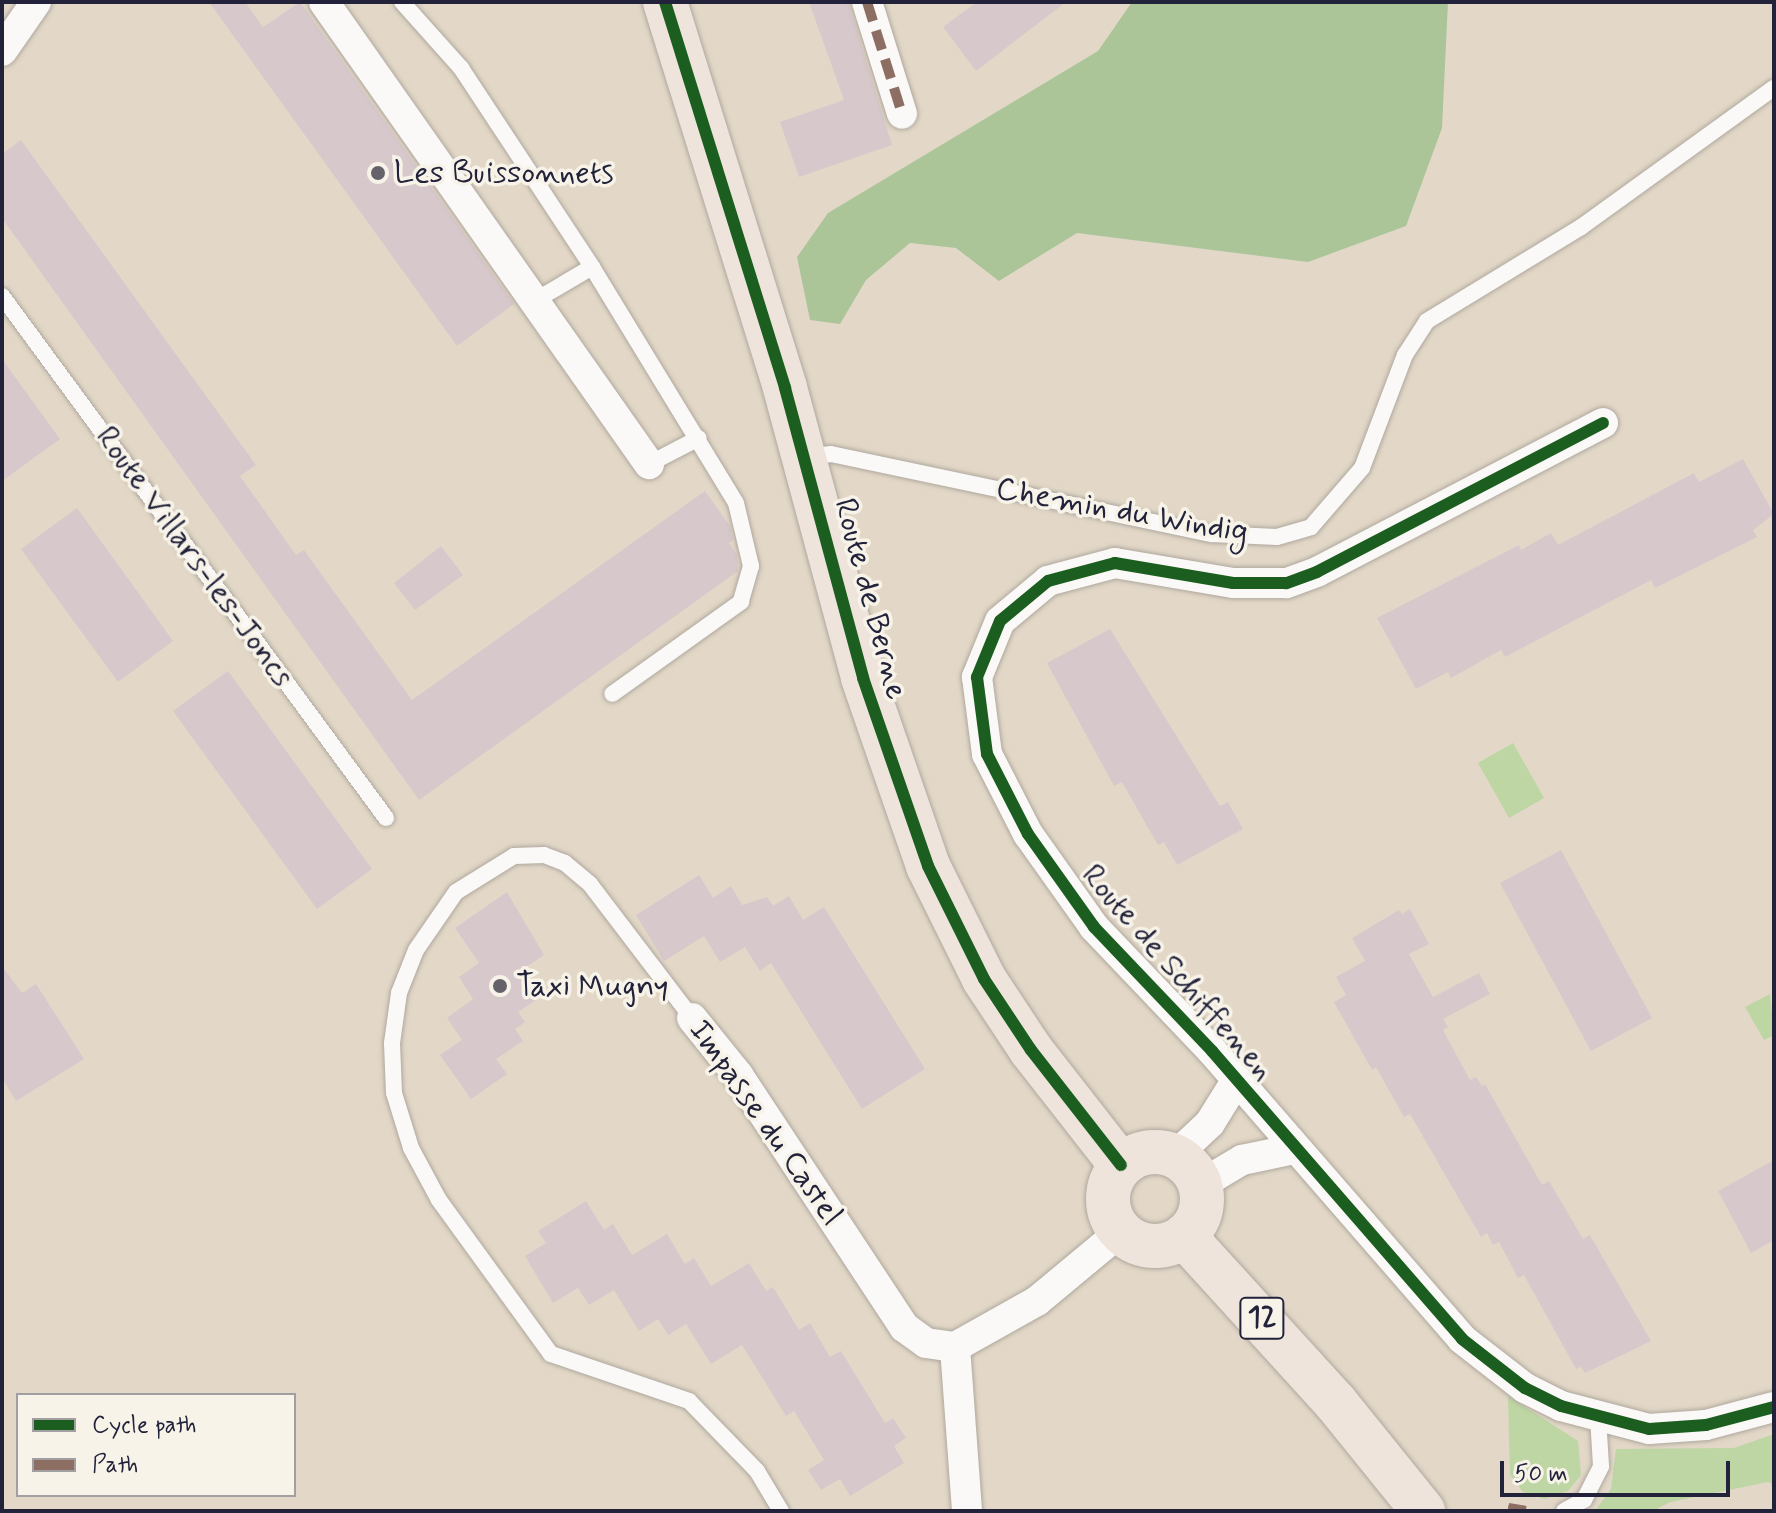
<!DOCTYPE html>
<html>
<head>
<meta charset="utf-8">
<style>
  body { margin:0 }
  #map { position:relative; width:1776px; height:1513px; overflow:hidden; background:#e3d8c7; font-family:Mynerve,sans-serif }
  div>[style] { position:absolute }
  .green>* { inset:0; background:#bdd6a3 }
  .forest>* { inset:0; background:#abc599 }
  .building>* { inset:0; background:#d7c8cc }
  .roads { filter:drop-shadow(0 0 2px #afa89f) drop-shadow(0 0 2px #afa89f) }
  .lane>* { height:16px; margin:-8px; padding:0 8px; transform-origin:8px; border-radius:8px; background:#fbf9f7 }
  .street>* { height:30px; margin:-15px; padding:0 15px; transform-origin:15px; border-radius:15px; background:#fbf9f7 }
  .primary>* { height:44px; margin:-22px; padding:0 22px; transform-origin:22px; border-radius:22px; background:#eee4dc }
  .primary>.ring { margin:-22px; padding:0; box-sizing:content-box; background:none; border:44px solid #eee4dc; border-radius:50% }
  .quiet>* { height:10px; margin-top:-5px; transform-origin:0; background:repeating-linear-gradient(90deg,#8d6e63 0 20px,transparent 0 30px) }
  .cycleway>* { height:12px; margin:-6px; padding:0 6px; transform-origin:6px; border-radius:6px; background:#1b5e20 }
  .dots>* { width:22px; height:22px; translate:-50% -50%; box-sizing:border-box; border:4px solid #f7f3e8; border-radius:50% }
  span { translate:-50% -50%; white-space:nowrap; text-align:center; line-height:1.15; -webkit-text-stroke:7px #f7f3e8; paint-order:stroke }
  .shield-label span { padding:2px 6px; background:#f7f3e8; border:2px solid; border-radius:6px; -webkit-text-stroke-width:0 }
  .shield-label { font-size:30px; color:#22223b; font-weight:700 }
  .poi-label { font-size:32px; color:#22223b }
  .left { translate:0 -50%; text-align:left }
  .street-label { font-size:32px; color:#22223b }
  .frame { position:absolute; inset:0; border:4px solid #22223b; pointer-events:none }
  .legend { position:absolute; left:16px; top:1393px; width:280px; height:104px; box-sizing:border-box; background:#f7f3e8; border:2px solid #a29fa3; margin:0; padding:10px 14px; list-style:none; font-size:24px; color:#22223b }
  .legend li { display:flex; align-items:center; gap:16px; height:40px }
  .legend b { width:40px; border:2px solid #a29fa3 }
  .scale { position:absolute; left:1500px; top:1461px; width:230px; height:36px; box-sizing:border-box; border:4px solid #22223b; border-top:0; padding-left:10px; font-size:24px; line-height:28px; white-space:nowrap; color:#22223b; -webkit-text-stroke:6px #f7f3e8; paint-order:stroke }
</style>
</head>
<body>
<div id="map">
  <div class="green">
    <div style="clip-path:polygon(1513px 743px,1544px 798px,1509px 818px,1478px 763px)"></div>
    <div style="clip-path:polygon(1770px 994px,1774px 1035px,1764px 1040px,1745px 1007px)"></div>
    <div style="clip-path:polygon(1508px 1396px,1578px 1441px,1581px 1475px,1568px 1491px,1545px 1499px,1523px 1492px,1510px 1475px)"></div>
    <div style="clip-path:polygon(1774px 1434px,1774px 1485px,1768px 1482px,1670px 1502px,1653px 1511px,1595px 1511px,1611px 1489px,1616px 1449px,1734px 1448px)"></div>
  </div>
  <div class="forest">
    <div style="clip-path:polygon(1132px 2px,1448px 2px,1442px 128px,1406px 226px,1308px 262px,1077px 233px,999px 281px,956px 248px,910px 243px,866px 280px,840px 324px,810px 320px,797px 257px,828px 213px,1098px 51px)"></div>
  </div>
  <div class="building">
    <div style="clip-path:polygon(209px 2px,245px 2px,263px 27px,300px 2px,514px 304px,457px 346px)"></div>
    <div style="clip-path:polygon(809px 2px,848px 2px,892px 145px,799px 177px,780px 122px,844px 100px)"></div>
    <div style="clip-path:polygon(977px 2px,1066px 2px,976px 71px,943px 27px)"></div>
    <div style="clip-path:polygon(21px 140px,256px 465px,240px 476px,296px 555px,304px 550px,412px 700px,705px 491px,730px 526px,733px 540px,729px 543px,737px 555px,738px 571px,419px 800px,2px 218px,2px 154px)"></div>
    <div style="clip-path:polygon(2px 359px,60px 439px,2px 481px)"></div>
    <div style="clip-path:polygon(1743px 459px,1774px 514px,1753px 530px,1757px 537px,1655px 588px,1651px 580px,1505px 657px,1501px 650px,1451px 678px,1448px 672px,1416px 689px,1377px 618px,1519px 545px,1521px 550px,1551px 533px,1558px 545px,1694px 473px,1699px 482px)"></div>
    <div style="clip-path:polygon(77px 508px,173px 641px,118px 682px,21px 549px)"></div>
    <div style="clip-path:polygon(441px 546px,463px 575px,415px 610px,394px 583px)"></div>
    <div style="clip-path:polygon(1110px 629px,1220px 806px,1228px 802px,1243px 829px,1177px 865px,1164px 842px,1158px 845px,1122px 782px,1114px 786px,1047px 663px)"></div>
    <div style="clip-path:polygon(228px 671px,372px 869px,317px 909px,173px 711px)"></div>
    <div style="clip-path:polygon(1561px 850px,1652px 1018px,1591px 1051px,1500px 883px)"></div>
    <div style="clip-path:polygon(699px 875px,713px 898px,731px 886px,742px 905px,767px 897px,773px 906px,789px 896px,803px 920px,824px 907px,925px 1069px,862px 1109px,771px 963px,760px 971px,745px 947px,720px 962px,704px 936px,664px 961px,636px 915px)"></div>
    <div style="clip-path:polygon(507px 892px,544px 955px,523px 969px,542px 996px,518px 1012px,525px 1022px,515px 1029px,523px 1041px,496px 1059px,507px 1074px,471px 1099px,440px 1055px,462px 1040px,447px 1018px,473px 999px,459px 977px,479px 963px,455px 928px)"></div>
    <div style="clip-path:polygon(1410px 909px,1429px 944px,1409px 954px,1433px 997px,1479px 973px,1490px 994px,1443px 1019px,1448px 1027px,1443px 1030px,1470px 1080px,1476px 1077px,1482px 1086px,1485px 1084px,1542px 1185px,1549px 1181px,1583px 1239px,1590px 1235px,1651px 1341px,1585px 1373px,1581px 1367px,1576px 1369px,1524px 1275px,1518px 1278px,1499px 1242px,1493px 1245px,1487px 1233px,1481px 1237px,1410px 1114px,1404px 1117px,1376px 1067px,1372px 1070px,1334px 1002px,1346px 995px,1336px 977px,1365px 961px,1352px 938px,1399px 910px,1402px 914px)"></div>
    <div style="clip-path:polygon(2px 966px,22px 993px,36px 984px,84px 1059px,16px 1101px,2px 1078px)"></div>
    <div style="clip-path:polygon(1774px 1160px,1774px 1240px,1751px 1253px,1718px 1191px)"></div>
    <div style="clip-path:polygon(586px 1201px,604px 1230px,613px 1224px,632px 1255px,667px 1234px,685px 1264px,694px 1258px,711px 1286px,749px 1263px,766px 1291px,773px 1287px,799px 1330px,810px 1323px,830px 1357px,841px 1351px,885px 1423px,893px 1418px,906px 1438px,894px 1446px,904px 1463px,850px 1496px,840px 1479px,821px 1490px,808px 1470px,824px 1460px,794px 1411px,786px 1416px,742px 1345px,711px 1364px,686px 1324px,668px 1335px,658px 1319px,639px 1331px,614px 1290px,589px 1305px,578px 1288px,553px 1303px,525px 1256px,546px 1243px,538px 1231px)"></div>
  </div>
  <div class="roads">
    <div class="lane">
      <div style="left:402px;top:2px;width:89px;rotate:48.2deg"></div>
      <div style="left:461px;top:68px;width:238px;rotate:56.6deg"></div>
      <div style="left:592px;top:267px;width:276px;rotate:58.6deg"></div>
      <div style="left:736px;top:503px;width:65px;rotate:76.6deg"></div>
      <div style="left:751px;top:566px;width:37px;rotate:106deg"></div>
      <div style="left:741px;top:602px;width:158px;rotate:144.5deg"></div>
      <div style="left:2px;top:296px;width:648px;rotate:53.66deg"></div>
      <div style="left:536px;top:300px;width:65px;rotate:-30.5deg"></div>
      <div style="left:805px;top:456px;width:26px;rotate:-4deg"></div>
      <div style="left:831px;top:454px;width:389px;rotate:11.9deg"></div>
      <div style="left:1212px;top:534px;width:65px;rotate:2.6deg"></div>
      <div style="left:1277px;top:537px;width:35px;rotate:-16deg"></div>
      <div style="left:1311px;top:527px;width:78px;rotate:-49.2deg"></div>
      <div style="left:1362px;top:468px;width:121px;rotate:-69.2deg"></div>
      <div style="left:1405px;top:355px;width:40px;rotate:-57.1deg"></div>
      <div style="left:1427px;top:321px;width:180px;rotate:-31.4deg"></div>
      <div style="left:1581px;top:227px;width:238px;rotate:-35.8deg"></div>
      <div style="left:649px;top:464px;width:56px;rotate:-27.5deg"></div>
      <div style="left:692px;top:1018px;width:168px;rotate:-127.3deg"></div>
      <div style="left:590px;top:884px;width:33px;rotate:-140deg"></div>
      <div style="left:565px;top:863px;width:22px;rotate:-159deg"></div>
      <div style="left:544px;top:855px;width:30px;rotate:178deg"></div>
      <div style="left:514px;top:856px;width:68px;rotate:148.2deg"></div>
      <div style="left:456px;top:892px;width:70px;rotate:124.6deg"></div>
      <div style="left:416px;top:950px;width:46px;rotate:111.6deg"></div>
      <div style="left:399px;top:993px;width:50px;rotate:98deg"></div>
      <div style="left:392px;top:1043px;width:50px;rotate:87.7deg"></div>
      <div style="left:394px;top:1093px;width:58px;rotate:72.8deg"></div>
      <div style="left:411px;top:1148px;width:59px;rotate:61.7deg"></div>
      <div style="left:439px;top:1200px;width:190px;rotate:54deg"></div>
      <div style="left:551px;top:1354px;width:146px;rotate:18.8deg"></div>
      <div style="left:689px;top:1401px;width:98px;rotate:45.8deg"></div>
      <div style="left:757px;top:1471px;width:47px;rotate:59deg"></div>
      <div style="left:1564px;top:1511px;width:23px;rotate:-29deg"></div>
      <div style="left:1584px;top:1500px;width:38px;rotate:-63deg"></div>
      <div style="left:1601px;top:1466px;width:49px;rotate:-93.5deg"></div>
    </div>
    <div class="street">
      <div style="left:324px;top:2px;width:565px;rotate:54.88deg"></div>
      <div style="left:867px;top:2px;width:117px;rotate:72.6deg"></div>
      <div style="left:2px;top:51px;width:60px;rotate:-55.2deg"></div>
      <div style="left:1603px;top:423px;width:322px;rotate:152.5deg"></div>
      <div style="left:1317px;top:572px;width:33px;rotate:160deg"></div>
      <div style="left:1286px;top:583px;width:53px;rotate:180deg"></div>
      <div style="left:1233px;top:583px;width:120px;rotate:-170.4deg"></div>
      <div style="left:1115px;top:563px;width:69px;rotate:165deg"></div>
      <div style="left:1048px;top:581px;width:62px;rotate:140.2deg"></div>
      <div style="left:1000px;top:621px;width:61px;rotate:112.3deg"></div>
      <div style="left:977px;top:677px;width:78px;rotate:82.6deg"></div>
      <div style="left:987px;top:754px;width:90px;rotate:62.9deg"></div>
      <div style="left:1028px;top:834px;width:114px;rotate:54.6deg"></div>
      <div style="left:1094px;top:927px;width:171px;rotate:46.4deg"></div>
      <div style="left:1212px;top:1051px;width:381px;rotate:49deg"></div>
      <div style="left:1462px;top:1339px;width:80px;rotate:37.9deg"></div>
      <div style="left:1525px;top:1388px;width:40px;rotate:26.6deg"></div>
      <div style="left:1561px;top:1406px;width:91px;rotate:14.6deg"></div>
      <div style="left:1649px;top:1429px;width:57px;rotate:-4deg"></div>
      <div style="left:1706px;top:1425px;width:70px;rotate:-14.8deg"></div>
      <div style="left:692px;top:1018px;width:73px;rotate:51.1deg"></div>
      <div style="left:738px;top:1075px;width:302px;rotate:56.6deg"></div>
      <div style="left:904px;top:1327px;width:27px;rotate:36deg"></div>
      <div style="left:926px;top:1343px;width:29px;rotate:8deg"></div>
      <div style="left:955px;top:1347px;width:164px;rotate:85.8deg"></div>
      <div style="left:1175px;top:1156px;width:48px;rotate:-43.3deg"></div>
      <div style="left:1210px;top:1123px;width:49px;rotate:-58.2deg"></div>
      <div style="left:1200px;top:1185px;width:49px;rotate:-30.8deg"></div>
      <div style="left:1242px;top:1160px;width:53px;rotate:-11.9deg"></div>
      <div style="left:955px;top:1347px;width:94px;rotate:-29.3deg"></div>
      <div style="left:1037px;top:1301px;width:108px;rotate:-39.7deg"></div>
    </div>
    <div class="primary">
      <div style="left:665px;top:2px;width:404px;rotate:72.7deg"></div>
      <div style="left:785px;top:388px;width:300px;rotate:74.9deg"></div>
      <div style="left:863px;top:678px;width:199px;rotate:70.9deg"></div>
      <div style="left:928px;top:866px;width:126px;rotate:63.6deg"></div>
      <div style="left:984px;top:979px;width:85px;rotate:56.5deg"></div>
      <div style="left:1031px;top:1050px;width:146px;rotate:52deg"></div>
      <div class="ring" style="left:1108px;top:1152px;width:50px;height:50px"></div>
      <div style="left:1184px;top:1236px;width:226px;rotate:47.7deg"></div>
      <div style="left:1336px;top:1403px;width:139px;rotate:51.1deg"></div>
    </div>
  </div>
  <div class="quiet">
    <div style="left:867px;top:2px;width:117px;rotate:72.6deg"></div>
    <div style="left:1508px;top:1508px;width:18px;rotate:9deg"></div>
  </div>
  <div class="cycleway">
    <div style="left:665px;top:2px;width:404px;rotate:72.7deg"></div>
    <div style="left:785px;top:388px;width:300px;rotate:74.9deg"></div>
    <div style="left:863px;top:678px;width:199px;rotate:70.9deg"></div>
    <div style="left:928px;top:866px;width:126px;rotate:63.6deg"></div>
    <div style="left:984px;top:979px;width:85px;rotate:56.5deg"></div>
    <div style="left:1031px;top:1050px;width:146px;rotate:52deg"></div>
    <div style="left:1603px;top:423px;width:322px;rotate:152.5deg"></div>
    <div style="left:1317px;top:572px;width:33px;rotate:160deg"></div>
    <div style="left:1286px;top:583px;width:53px;rotate:180deg"></div>
    <div style="left:1233px;top:583px;width:120px;rotate:-170.4deg"></div>
    <div style="left:1115px;top:563px;width:69px;rotate:165deg"></div>
    <div style="left:1048px;top:581px;width:62px;rotate:140.2deg"></div>
    <div style="left:1000px;top:621px;width:61px;rotate:112.3deg"></div>
    <div style="left:977px;top:677px;width:78px;rotate:82.6deg"></div>
    <div style="left:987px;top:754px;width:90px;rotate:62.9deg"></div>
    <div style="left:1028px;top:834px;width:114px;rotate:54.6deg"></div>
    <div style="left:1094px;top:927px;width:171px;rotate:46.4deg"></div>
    <div style="left:1212px;top:1051px;width:381px;rotate:49deg"></div>
    <div style="left:1462px;top:1339px;width:80px;rotate:37.9deg"></div>
    <div style="left:1525px;top:1388px;width:40px;rotate:26.6deg"></div>
    <div style="left:1561px;top:1406px;width:91px;rotate:14.6deg"></div>
    <div style="left:1649px;top:1429px;width:57px;rotate:-4deg"></div>
    <div style="left:1706px;top:1425px;width:70px;rotate:-14.8deg"></div>
  </div>
  <div class="dots">
    <div style="left:378px;top:173px;background:#66626c"></div>
    <div style="left:500px;top:986px;background:#66626c"></div>
  </div>
  <div class="shield-label">
    <span style="left:1262px;top:1318px">12</span>
  </div>
  <div class="poi-label">
    <span class="left" style="left:394px;top:173px">Les Buissonnets</span>
    <span class="left" style="left:516px;top:986px">Taxi Mugny</span>
  </div>
  <div class="street-label">
    <span style="left:1122px;top:511px;rotate:10deg">Chemin du Windig</span>
    <span style="left:194px;top:557px;rotate:54deg">Route Villars-les-Joncs</span>
    <span style="left:870px;top:599px;rotate:75deg">Route de Berne</span>
    <span style="left:1177px;top:973px;rotate:49deg">Route de Schiffenen</span>
    <span style="left:765px;top:1123px;rotate:55deg">Impasse du Castel</span>
  </div>
  <div class="frame"></div>
  <ul class="legend">
  <li><b style="height:10px;background:#1b5e20"></b>Cycle path</li>
  <li><b style="height:10px;background:#8d6e63"></b>Path</li>
  </ul>
  <div class="scale">50 m</div>
</div>
</body>
</html>
